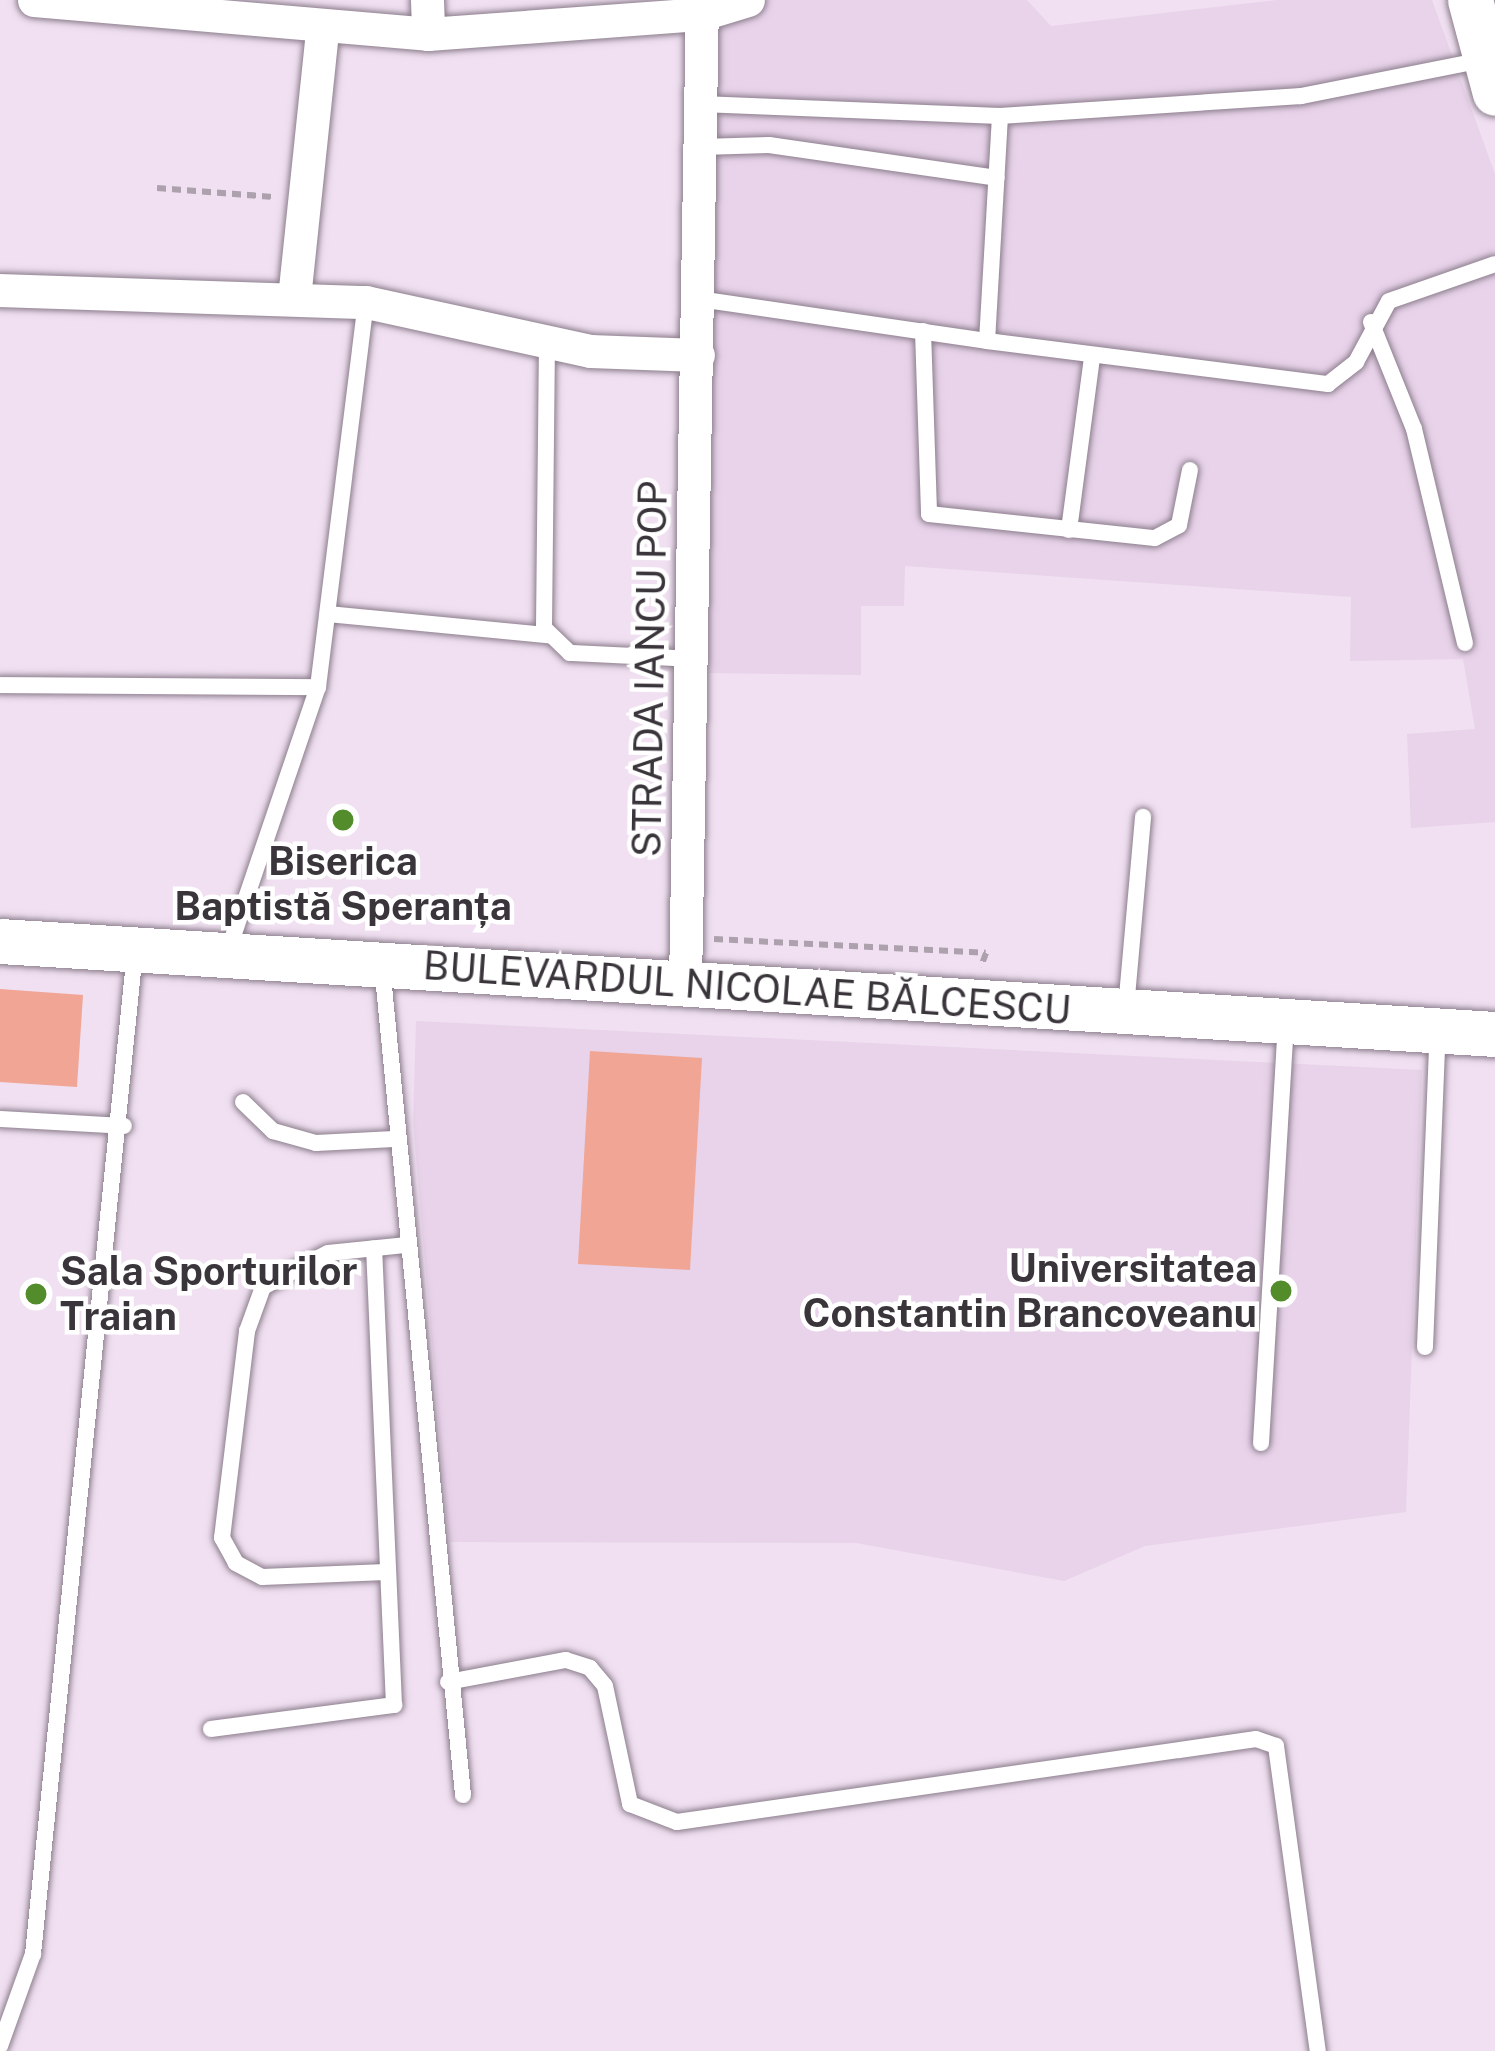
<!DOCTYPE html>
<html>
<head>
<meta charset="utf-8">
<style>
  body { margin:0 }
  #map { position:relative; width:1495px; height:2051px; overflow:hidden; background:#f0e0f1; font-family:"Public Sans",sans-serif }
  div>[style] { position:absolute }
  .built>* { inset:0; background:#e8d3ea }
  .green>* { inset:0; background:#f0a595 }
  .path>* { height:6px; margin-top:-3px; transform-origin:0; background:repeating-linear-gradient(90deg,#ada1ae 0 9px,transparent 0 15px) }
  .roads { filter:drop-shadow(0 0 3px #8c7e8d) drop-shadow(0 0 3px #8c7e8d) }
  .lane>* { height:16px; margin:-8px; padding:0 8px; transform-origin:8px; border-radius:8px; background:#fff }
  .street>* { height:33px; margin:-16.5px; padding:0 16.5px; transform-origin:16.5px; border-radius:16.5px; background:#fff }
  .secondary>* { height:45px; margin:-22.5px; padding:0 22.5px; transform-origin:22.5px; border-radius:22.5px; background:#fff }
  .dots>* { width:33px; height:33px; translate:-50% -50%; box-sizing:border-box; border:6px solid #fff; border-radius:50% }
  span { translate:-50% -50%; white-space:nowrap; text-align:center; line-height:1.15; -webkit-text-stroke:9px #fff; paint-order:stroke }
  .street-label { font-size:39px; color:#3a343b }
  .poi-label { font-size:39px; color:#3a343b; font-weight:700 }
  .right { translate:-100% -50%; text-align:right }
  .left { translate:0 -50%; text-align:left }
</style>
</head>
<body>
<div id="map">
  <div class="built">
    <div style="clip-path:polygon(768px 0,1027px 0,1051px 26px,1277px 0,1432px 0,1495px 174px,1495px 822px,1411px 828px,1407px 734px,1475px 729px,1463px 659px,1350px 661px,1351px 597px,905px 566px,904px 606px,861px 606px,861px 675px,708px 673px,716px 23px)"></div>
    <div style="clip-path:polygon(416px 1021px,1422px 1070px,1406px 1512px,1145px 1546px,1064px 1581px,856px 1543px,449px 1542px,413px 1123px)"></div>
  </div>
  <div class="green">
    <div style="clip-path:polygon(0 989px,83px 995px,77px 1087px,0 1082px)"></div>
    <div style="clip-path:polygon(590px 1051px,702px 1058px,690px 1270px,578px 1264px)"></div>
  </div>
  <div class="path">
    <div style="left:157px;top:188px;width:116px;rotate:4.4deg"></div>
    <div style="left:714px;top:939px;width:272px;rotate:2.9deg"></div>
    <div style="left:986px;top:953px;width:15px;rotate:110deg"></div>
  </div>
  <div class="roads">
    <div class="lane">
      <div style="left:701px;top:104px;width:299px;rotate:2.3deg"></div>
      <div style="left:1000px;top:116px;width:302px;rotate:-3.8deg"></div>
      <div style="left:1301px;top:96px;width:185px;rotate:-11.2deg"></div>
      <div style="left:1000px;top:116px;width:225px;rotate:93.3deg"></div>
      <div style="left:987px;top:341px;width:344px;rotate:7.2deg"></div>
      <div style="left:1328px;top:384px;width:36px;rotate:-38deg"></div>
      <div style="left:1356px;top:362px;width:69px;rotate:-61.6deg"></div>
      <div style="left:1389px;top:301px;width:112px;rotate:-19.2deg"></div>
      <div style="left:701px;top:147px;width:68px;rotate:-1.7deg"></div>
      <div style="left:769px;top:145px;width:230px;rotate:8.2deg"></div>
      <div style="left:699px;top:299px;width:291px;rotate:8.3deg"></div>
      <div style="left:1371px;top:322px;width:115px;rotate:68.1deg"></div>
      <div style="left:1414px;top:429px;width:220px;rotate:76.6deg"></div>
      <div style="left:923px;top:331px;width:183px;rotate:88.1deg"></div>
      <div style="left:929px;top:514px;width:227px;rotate:6.1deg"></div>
      <div style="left:1155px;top:538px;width:27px;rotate:-28deg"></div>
      <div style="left:1179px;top:525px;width:56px;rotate:-78.7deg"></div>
      <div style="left:547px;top:341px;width:287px;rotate:90.6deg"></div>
      <div style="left:544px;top:628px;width:36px;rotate:44deg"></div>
      <div style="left:570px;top:653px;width:122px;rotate:2.8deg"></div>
      <div style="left:1069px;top:530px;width:175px;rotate:-82.4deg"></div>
      <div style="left:328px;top:614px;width:221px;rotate:5.5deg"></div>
      <div style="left:0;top:685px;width:318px;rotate:0.4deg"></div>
      <div style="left:227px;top:954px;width:282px;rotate:-71.2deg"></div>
      <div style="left:318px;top:687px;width:388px;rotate:-82.9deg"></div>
      <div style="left:382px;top:966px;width:833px;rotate:84.42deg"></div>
      <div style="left:1126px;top:1008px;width:192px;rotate:-84.9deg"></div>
      <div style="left:243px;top:1102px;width:42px;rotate:44deg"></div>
      <div style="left:273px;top:1131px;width:45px;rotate:15.6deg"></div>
      <div style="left:316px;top:1143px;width:78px;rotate:-2.9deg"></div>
      <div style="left:0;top:1119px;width:124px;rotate:3.2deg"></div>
      <div style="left:1425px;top:1347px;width:317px;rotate:-87.7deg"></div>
      <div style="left:1261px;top:1443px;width:419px;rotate:-86.6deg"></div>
      <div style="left:386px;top:1572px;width:124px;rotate:177.7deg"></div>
      <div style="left:262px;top:1577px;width:30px;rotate:-152deg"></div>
      <div style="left:236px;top:1563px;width:29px;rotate:-119deg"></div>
      <div style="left:222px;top:1538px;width:209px;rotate:-83.1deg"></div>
      <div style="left:247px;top:1331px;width:47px;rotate:-70deg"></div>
      <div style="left:263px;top:1287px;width:73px;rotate:-27.6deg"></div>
      <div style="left:328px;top:1253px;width:77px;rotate:-5.9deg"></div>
      <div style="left:448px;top:1682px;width:120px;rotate:-10.6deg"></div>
      <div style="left:566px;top:1660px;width:25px;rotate:18deg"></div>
      <div style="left:590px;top:1668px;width:23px;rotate:50deg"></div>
      <div style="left:605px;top:1686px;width:121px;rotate:78deg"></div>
      <div style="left:630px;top:1804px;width:50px;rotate:21deg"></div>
      <div style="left:677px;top:1822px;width:585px;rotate:-8.16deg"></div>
      <div style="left:1256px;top:1739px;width:21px;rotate:19deg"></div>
      <div style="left:1276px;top:1746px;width:308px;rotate:82.2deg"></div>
      <div style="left:211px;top:1729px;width:185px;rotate:-7.5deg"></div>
      <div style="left:394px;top:1705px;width:457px;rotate:-92.5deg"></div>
      <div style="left:0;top:2046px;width:98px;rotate:-70.3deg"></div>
      <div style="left:33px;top:1954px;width:1008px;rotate:-84.19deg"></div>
    </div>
    <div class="street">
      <div style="left:34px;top:0;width:395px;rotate:4.9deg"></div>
      <div style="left:428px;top:34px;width:275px;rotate:-4.2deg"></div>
      <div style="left:702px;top:14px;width:48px;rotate:-16.9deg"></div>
      <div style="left:427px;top:0;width:34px;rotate:88deg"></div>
      <div style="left:0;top:290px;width:366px;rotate:1.9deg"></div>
      <div style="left:366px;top:302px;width:229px;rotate:12.3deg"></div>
      <div style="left:590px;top:351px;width:108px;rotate:2.1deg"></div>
      <div style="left:294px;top:298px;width:268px;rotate:-84deg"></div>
      <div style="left:685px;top:984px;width:984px;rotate:-89.01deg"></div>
    </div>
    <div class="secondary">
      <div style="left:1470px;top:0;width:96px;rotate:75deg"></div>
      <div style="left:0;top:941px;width:1498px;rotate:3.56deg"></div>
    </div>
  </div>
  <div class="dots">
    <div style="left:343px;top:820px;background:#538d2b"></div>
    <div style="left:1281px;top:1291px;background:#538d2b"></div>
    <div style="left:36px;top:1294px;background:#538d2b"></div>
  </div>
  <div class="street-label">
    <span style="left:650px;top:669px;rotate:-89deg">STRADA IANCU POP</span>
    <span style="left:747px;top:988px;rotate:4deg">BULEVARDUL NICOLAE BĂLCESCU</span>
  </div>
  <div class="poi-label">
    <span style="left:343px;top:884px">Biserica<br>Baptistă Speranța</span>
    <span class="right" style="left:1257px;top:1291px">Universitatea<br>Constantin Brancoveanu</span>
    <span class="left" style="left:60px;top:1294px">Sala Sporturilor<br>Traian</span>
  </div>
</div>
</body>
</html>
